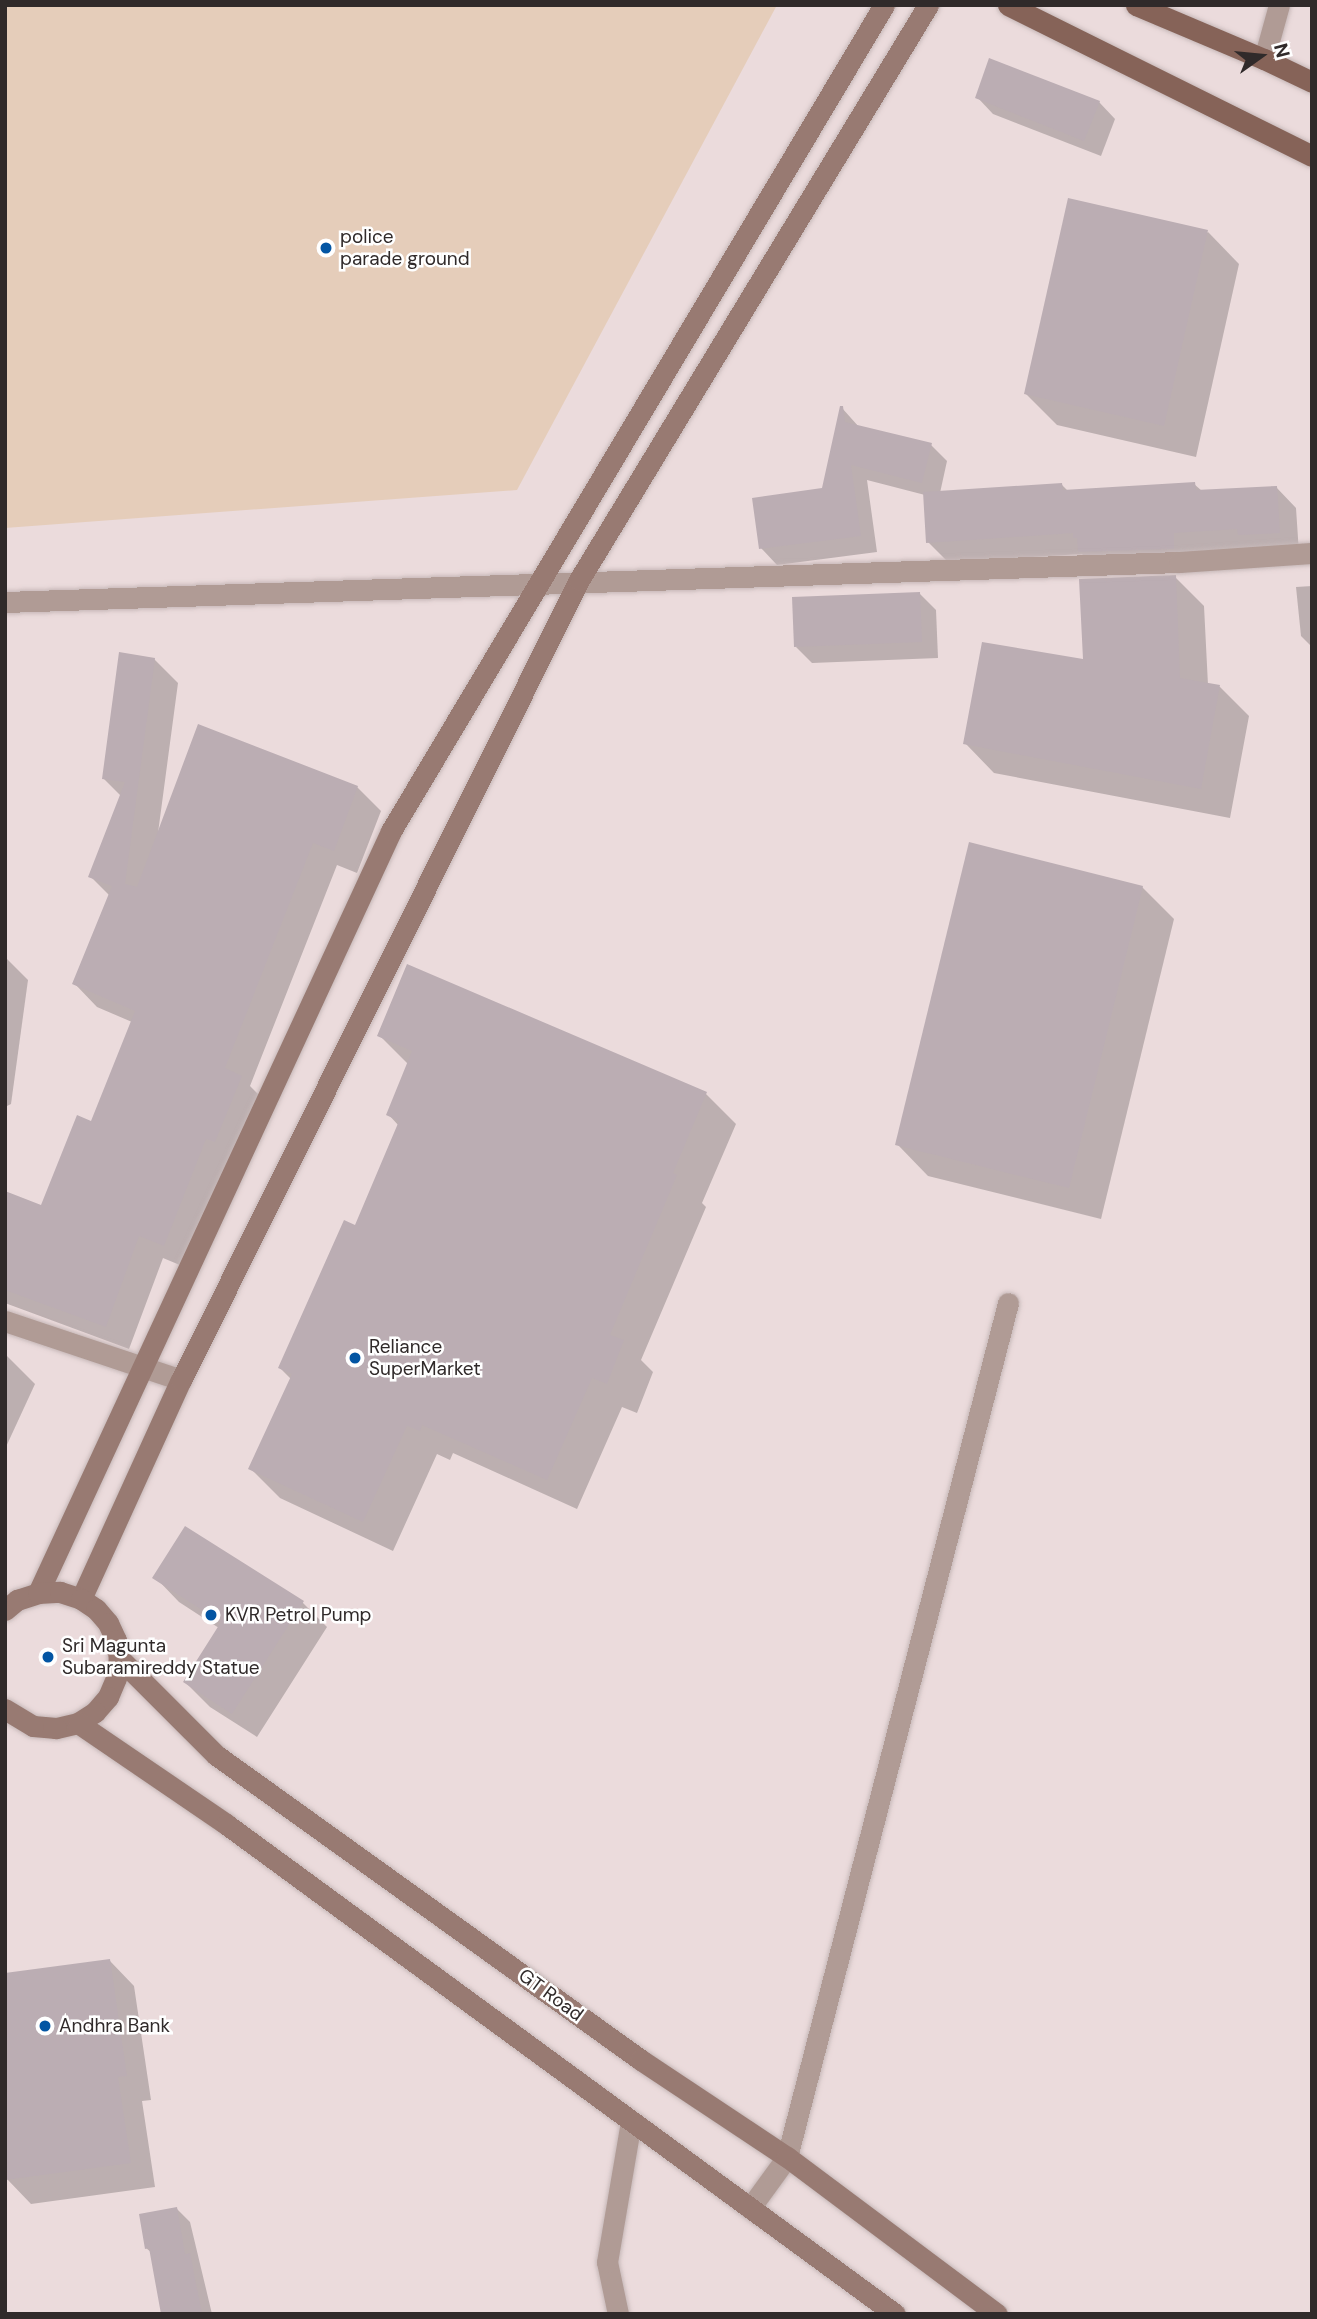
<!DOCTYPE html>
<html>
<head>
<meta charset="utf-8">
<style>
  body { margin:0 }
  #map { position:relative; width:1317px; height:2319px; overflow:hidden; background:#ebdbdc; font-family:"DM Sans",sans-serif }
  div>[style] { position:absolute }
  .green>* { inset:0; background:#e5cdba }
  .shadow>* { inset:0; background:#0003 }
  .building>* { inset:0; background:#bbadb3 }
  .roads { filter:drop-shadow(0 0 2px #c6b8b8) drop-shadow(0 0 2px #c6b8b8) }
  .street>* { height:21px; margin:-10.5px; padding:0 10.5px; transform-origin:10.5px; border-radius:10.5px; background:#b09b95 }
  .secondary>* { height:21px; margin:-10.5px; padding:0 10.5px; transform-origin:10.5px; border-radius:10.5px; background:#987a72 }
  .primary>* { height:21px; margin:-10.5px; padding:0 10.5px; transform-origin:10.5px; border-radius:10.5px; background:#866358 }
  .dots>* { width:19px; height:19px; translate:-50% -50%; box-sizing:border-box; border:4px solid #fff; border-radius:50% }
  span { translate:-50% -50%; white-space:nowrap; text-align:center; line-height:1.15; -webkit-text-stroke:5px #fff; paint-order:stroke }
  .poi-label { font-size:19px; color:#302a2a }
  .left { translate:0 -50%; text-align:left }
  .street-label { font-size:19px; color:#302a2a }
  .frame { position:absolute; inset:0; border:7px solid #302a2a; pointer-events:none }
  .north { position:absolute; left:1226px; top:21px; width:70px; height:70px; -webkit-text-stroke:5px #fff; paint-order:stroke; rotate:75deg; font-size:19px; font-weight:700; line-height:28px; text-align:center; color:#302a2a }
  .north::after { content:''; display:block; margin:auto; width:24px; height:32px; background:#302a2a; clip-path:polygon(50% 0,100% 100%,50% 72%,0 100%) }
</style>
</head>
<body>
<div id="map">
  <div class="green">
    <div style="clip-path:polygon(5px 5px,777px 5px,517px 490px,5px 528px)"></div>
  </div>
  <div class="shadow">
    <div style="clip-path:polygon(977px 97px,1099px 102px,1115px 119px,1101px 156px,993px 114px)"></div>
    <div style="clip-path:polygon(1208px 232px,1239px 264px,1196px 457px,1057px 425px,1026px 394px)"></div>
    <div style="clip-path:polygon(842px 408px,859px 427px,931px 445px,947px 461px,940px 493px,1062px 485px,1068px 491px,1194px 484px,1202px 491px,1276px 487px,1296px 508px,1299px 553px,1100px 572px,1082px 554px,948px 562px,928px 542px,925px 495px,867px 480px,877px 552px,777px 565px,761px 548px,823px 490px)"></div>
    <div style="clip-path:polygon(1175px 577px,1204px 606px,1208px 685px,1220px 687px,1249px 716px,1230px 818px,994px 773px,965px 743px,1085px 661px)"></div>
    <div style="clip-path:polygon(1312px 586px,1312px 647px,1301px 636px,1296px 587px)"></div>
    <div style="clip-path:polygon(919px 593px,936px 610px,938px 658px,812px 663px,796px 647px)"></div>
    <div style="clip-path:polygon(154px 659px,178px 683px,158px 833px,357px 787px,381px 811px,357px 873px,337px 865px,250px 1086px,264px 1100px,187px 1268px,163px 1258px,129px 1349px,5px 1303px,5px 1193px,42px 1207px,92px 1123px,132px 1022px,97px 1007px,74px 983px,110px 896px,90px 876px,121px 796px,104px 779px)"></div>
    <div style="clip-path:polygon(1142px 887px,1174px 919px,1101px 1219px,928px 1176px,897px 1144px)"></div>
    <div style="clip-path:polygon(5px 957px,28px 980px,11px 1104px,5px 1107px)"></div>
    <div style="clip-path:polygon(379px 1035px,706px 1094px,736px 1124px,702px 1203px,706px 1207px,641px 1360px,653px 1372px,637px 1413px,622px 1407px,577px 1509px,453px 1453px,450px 1460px,437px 1454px,393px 1551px,280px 1498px,250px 1468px,291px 1379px,280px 1368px,356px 1228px,399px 1126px,388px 1114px,408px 1064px)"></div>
    <div style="clip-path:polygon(5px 1354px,35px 1384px,5px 1449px)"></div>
    <div style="clip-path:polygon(155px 1577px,302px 1602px,327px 1627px,257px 1737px,210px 1707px,185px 1682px,219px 1628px,179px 1602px)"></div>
    <div style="clip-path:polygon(110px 1961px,134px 1986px,151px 2100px,142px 2101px,155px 2187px,31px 2204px,7px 2179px)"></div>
    <div style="clip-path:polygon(177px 2209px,190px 2222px,212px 2314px,163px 2314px,152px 2253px,146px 2248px)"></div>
  </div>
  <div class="building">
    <div style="clip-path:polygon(989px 58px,1100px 101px,1084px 141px,975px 98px)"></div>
    <div style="clip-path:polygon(1068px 198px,1208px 230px,1164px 426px,1024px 394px)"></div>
    <div style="clip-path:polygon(840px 406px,843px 406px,845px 422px,932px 443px,922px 483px,851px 465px,861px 536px,759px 549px,752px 498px,822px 488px)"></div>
    <div style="clip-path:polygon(1195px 482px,1196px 490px,1277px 486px,1280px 533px,1238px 535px,1237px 529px,1174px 533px,1174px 549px,1078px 552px,1077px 538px,1073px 538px,1073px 533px,926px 543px,923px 492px,1062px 483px,1063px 490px)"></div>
    <div style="clip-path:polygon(1176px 575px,1180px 678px,1220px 685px,1201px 789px,963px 744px,982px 642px,1083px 659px,1079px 579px)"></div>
    <div style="clip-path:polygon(920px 592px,922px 642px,794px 647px,792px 597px)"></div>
    <div style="clip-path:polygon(119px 652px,155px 658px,125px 884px,137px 887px,198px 724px,358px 786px,334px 851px,313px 843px,225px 1068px,242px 1076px,215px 1142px,206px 1139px,164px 1246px,139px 1236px,106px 1327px,5px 1290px,5px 1191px,41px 1205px,77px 1115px,91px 1121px,135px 1011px,72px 984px,112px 886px,88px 877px,125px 782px,102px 779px)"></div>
    <div style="clip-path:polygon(969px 842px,1143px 886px,1069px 1188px,895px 1145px)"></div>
    <div style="clip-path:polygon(407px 964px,707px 1092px,673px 1173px,677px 1175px,610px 1335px,624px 1340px,607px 1384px,592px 1378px,547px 1480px,422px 1425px,420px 1431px,407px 1426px,363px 1522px,248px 1469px,292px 1374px,278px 1368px,344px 1220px,355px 1225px,399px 1121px,386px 1115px,412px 1051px,377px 1036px)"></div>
    <div style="clip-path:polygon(185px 1526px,304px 1601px,232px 1714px,183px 1682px,221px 1622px,152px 1578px)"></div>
    <div style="clip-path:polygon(110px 1959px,127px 2076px,118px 2077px,131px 2163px,5px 2180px,5px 1973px)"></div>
    <div style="clip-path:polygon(177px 2207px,185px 2254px,190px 2253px,202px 2314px,161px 2314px,149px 2248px,145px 2249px,139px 2214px)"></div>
  </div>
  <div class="roads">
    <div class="street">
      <div style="left:1264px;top:59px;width:56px;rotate:-74.5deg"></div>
      <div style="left:5px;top:602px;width:1175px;rotate:-1.95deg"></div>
      <div style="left:1179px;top:562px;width:133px;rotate:-3.9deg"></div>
      <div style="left:5px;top:1321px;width:186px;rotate:18.5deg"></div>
      <div style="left:750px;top:2208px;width:63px;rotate:-54deg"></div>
      <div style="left:787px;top:2157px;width:882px;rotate:-75.49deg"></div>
      <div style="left:618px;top:2314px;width:53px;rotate:-101.9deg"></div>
      <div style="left:607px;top:2262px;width:143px;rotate:-80.3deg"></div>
    </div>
    <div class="secondary">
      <div style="left:38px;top:1593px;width:840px;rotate:-65.14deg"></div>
      <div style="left:391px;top:831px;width:962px;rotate:-59.17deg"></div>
      <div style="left:81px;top:1599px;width:241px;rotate:-65.5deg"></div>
      <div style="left:181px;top:1380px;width:894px;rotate:-63.55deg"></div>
      <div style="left:579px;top:580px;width:673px;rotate:-58.74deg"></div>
      <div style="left:5px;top:1610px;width:16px;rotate:-40deg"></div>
      <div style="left:17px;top:1600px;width:22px;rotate:-18deg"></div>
      <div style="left:38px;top:1593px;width:22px;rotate:-3deg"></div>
      <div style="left:60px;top:1592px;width:22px;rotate:18deg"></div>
      <div style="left:81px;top:1599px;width:18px;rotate:34deg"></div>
      <div style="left:96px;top:1609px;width:18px;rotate:49deg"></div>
      <div style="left:108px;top:1623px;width:19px;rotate:65deg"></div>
      <div style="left:116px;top:1640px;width:18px;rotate:81deg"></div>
      <div style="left:119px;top:1658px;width:20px;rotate:99deg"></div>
      <div style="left:116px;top:1678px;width:21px;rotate:113deg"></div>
      <div style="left:108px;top:1697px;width:20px;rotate:131deg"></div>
      <div style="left:95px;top:1712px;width:20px;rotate:147deg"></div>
      <div style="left:78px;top:1723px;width:23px;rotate:167deg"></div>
      <div style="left:56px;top:1728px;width:23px;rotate:-175deg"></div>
      <div style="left:33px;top:1726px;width:33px;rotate:-149deg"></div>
      <div style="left:119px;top:1658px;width:137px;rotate:45deg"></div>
      <div style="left:216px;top:1755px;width:523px;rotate:35.67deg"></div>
      <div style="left:641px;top:2060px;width:175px;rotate:33.6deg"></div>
      <div style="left:787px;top:2157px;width:262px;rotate:36.8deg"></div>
      <div style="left:78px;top:1723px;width:179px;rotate:34.3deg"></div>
      <div style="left:226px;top:1824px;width:829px;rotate:36.22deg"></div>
    </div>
    <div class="primary">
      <div style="left:1008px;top:5px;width:339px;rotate:26.4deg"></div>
      <div style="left:1136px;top:5px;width:139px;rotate:22.9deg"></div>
      <div style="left:1264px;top:59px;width:53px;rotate:25.6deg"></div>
    </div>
  </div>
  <div class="dots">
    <div style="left:326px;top:248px;background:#0355a3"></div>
    <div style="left:355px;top:1358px;background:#0355a3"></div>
    <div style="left:211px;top:1615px;background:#0355a3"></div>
    <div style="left:48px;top:1657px;background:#0355a3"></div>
    <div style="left:45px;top:2026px;background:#0355a3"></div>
  </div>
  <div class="poi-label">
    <span class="left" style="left:340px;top:248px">police<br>parade ground</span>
    <span class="left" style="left:369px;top:1358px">Reliance<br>SuperMarket</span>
    <span class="left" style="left:225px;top:1615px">KVR Petrol Pump</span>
    <span class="left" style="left:62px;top:1657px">Sri Magunta<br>Subaramireddy Statue</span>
    <span class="left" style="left:59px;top:2026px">Andhra Bank</span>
  </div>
  <div class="street-label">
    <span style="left:551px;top:1995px;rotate:36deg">GT Road</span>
  </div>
  <div class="frame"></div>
  <div class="north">N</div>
</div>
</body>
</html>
